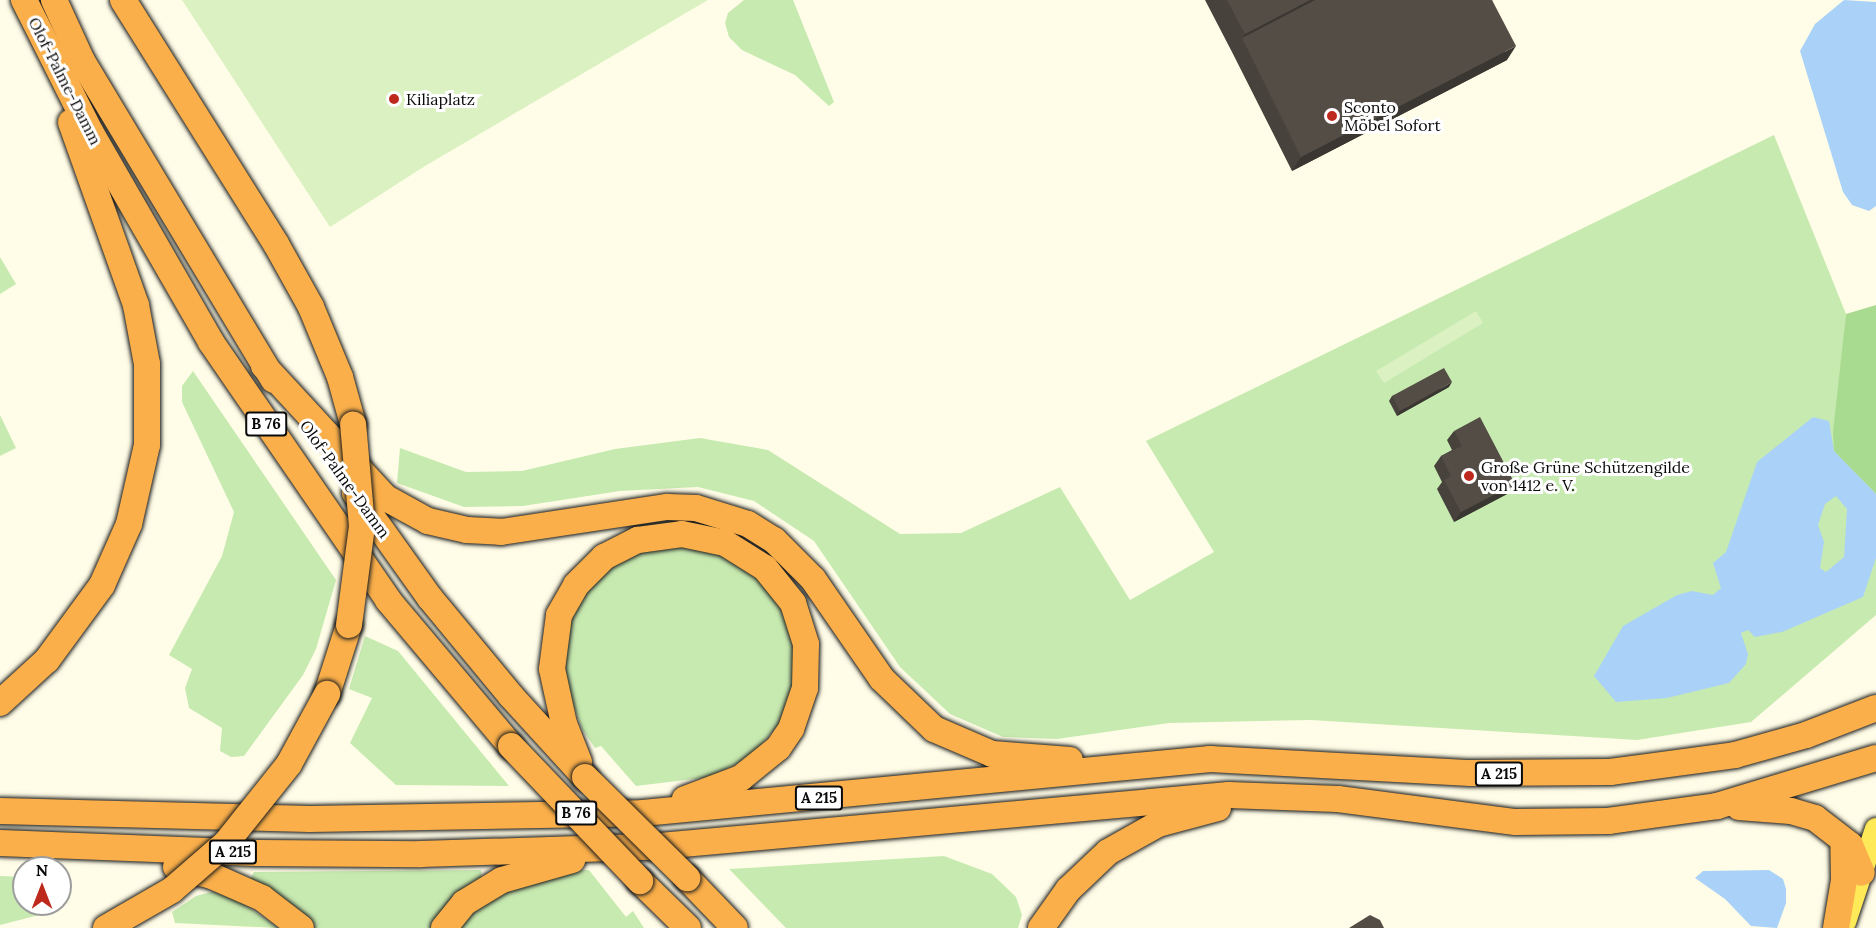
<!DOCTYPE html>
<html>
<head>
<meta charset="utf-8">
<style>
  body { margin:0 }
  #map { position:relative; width:1876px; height:928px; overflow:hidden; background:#fffde7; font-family:Lora,serif }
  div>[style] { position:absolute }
  .green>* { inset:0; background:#c7eab0 }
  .forest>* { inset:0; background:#a8db8f }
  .pitch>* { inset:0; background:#dbf1c2 }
  .water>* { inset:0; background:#aad2f8 }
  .roads { filter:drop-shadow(0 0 2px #1b1b1b) drop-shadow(0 0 2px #1b1b1b) }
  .major>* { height:22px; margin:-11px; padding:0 11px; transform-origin:11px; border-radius:11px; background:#fee958 }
  .highway>* { height:26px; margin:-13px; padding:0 13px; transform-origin:13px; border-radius:13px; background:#faaf4a }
  .bridges { filter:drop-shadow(0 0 2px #1b1b1b) drop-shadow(0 0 2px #1b1b1b) }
  .highway-bridge>* { height:26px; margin:-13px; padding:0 13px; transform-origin:13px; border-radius:13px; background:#faaf4a }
  .wall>* { inset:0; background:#47423c }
  .shaded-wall>* { inset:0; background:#3a3631 }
  .building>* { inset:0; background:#534d46 }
  .dots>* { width:16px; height:16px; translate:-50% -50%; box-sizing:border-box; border:3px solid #fff; border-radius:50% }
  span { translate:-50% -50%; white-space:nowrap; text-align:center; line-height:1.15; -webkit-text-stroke:6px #fff; paint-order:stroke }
  .shield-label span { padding:2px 4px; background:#fff; border:2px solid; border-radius:4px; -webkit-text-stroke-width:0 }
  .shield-label { font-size:15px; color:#0a0a0a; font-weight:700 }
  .street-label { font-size:16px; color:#0a0a0a }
  .poi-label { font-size:16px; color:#0a0a0a }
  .left { translate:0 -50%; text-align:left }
  .north { position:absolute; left:12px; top:856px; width:60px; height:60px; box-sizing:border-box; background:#fff; border:2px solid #9d9d9d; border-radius:50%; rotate:0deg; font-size:16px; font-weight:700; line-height:24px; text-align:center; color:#0a0a0a }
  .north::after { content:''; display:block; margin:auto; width:21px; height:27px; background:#be291e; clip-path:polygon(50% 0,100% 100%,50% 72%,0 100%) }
</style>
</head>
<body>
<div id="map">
  <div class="green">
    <div style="clip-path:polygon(744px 0,793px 0,834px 102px,829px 106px,795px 75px,742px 50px,729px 37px,725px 23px,728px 13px)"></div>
    <div style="clip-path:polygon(1774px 135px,1846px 314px,1834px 450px,1876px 494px,1876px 615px,1751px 722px,1637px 740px,1311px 720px,1169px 723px,1057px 739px,1003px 737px,950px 714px,900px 667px,814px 541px,754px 501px,698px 487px,620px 491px,523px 506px,464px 507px,397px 483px,400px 448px,466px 472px,522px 471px,615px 449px,700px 438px,768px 450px,900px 534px,961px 533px,1060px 487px,1130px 600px,1214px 552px,1146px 441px)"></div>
    <div style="clip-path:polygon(0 257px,16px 284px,0 294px)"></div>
    <div style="clip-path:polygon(193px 371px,336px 580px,316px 649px,303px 675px,244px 756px,231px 757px,220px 751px,222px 728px,189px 708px,185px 688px,192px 669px,169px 655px,222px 556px,234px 512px,182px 402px,182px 386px)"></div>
    <div style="clip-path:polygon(0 415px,16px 448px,0 456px)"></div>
    <div style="clip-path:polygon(654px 544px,701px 546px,751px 566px,793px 623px,797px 673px,783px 720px,750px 757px,710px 777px,636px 786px,601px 746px,595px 748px,582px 729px,559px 664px,576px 599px,608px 567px)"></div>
    <div style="clip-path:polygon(365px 636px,398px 651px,509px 786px,396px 785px,350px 743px,372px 698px,349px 689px)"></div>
    <div style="clip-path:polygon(944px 856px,992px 874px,1016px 897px,1022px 915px,1018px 928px,786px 928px,729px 869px)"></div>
    <div style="clip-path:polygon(481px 870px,482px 880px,435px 928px,314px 928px,299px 913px,249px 881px,254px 872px)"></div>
    <div style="clip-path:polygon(574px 870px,589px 870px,626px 917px,633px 911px,644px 928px,451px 928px,486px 896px)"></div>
    <div style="clip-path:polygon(0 876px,24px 877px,24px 904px,60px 904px,60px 883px,71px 891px,70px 897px,51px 912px,0 925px)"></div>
    <div style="clip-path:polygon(215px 891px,244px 904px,278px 928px,175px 923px,172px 912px,196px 896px)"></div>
  </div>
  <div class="forest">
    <div style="clip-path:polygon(1876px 305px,1876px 494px,1834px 451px,1833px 432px,1846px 314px)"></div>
  </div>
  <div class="pitch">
    <div style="clip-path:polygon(182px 0,708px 0,425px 166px,330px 227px)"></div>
    <div style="clip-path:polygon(1476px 311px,1483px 323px,1384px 383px,1376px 371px)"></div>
  </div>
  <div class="water">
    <div style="clip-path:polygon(1844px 0,1876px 2px,1876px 206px,1869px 211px,1852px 205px,1843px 192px,1800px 51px,1815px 24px)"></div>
    <div style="clip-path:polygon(evenodd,1813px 417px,1829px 421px,1834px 451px,1876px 494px,1876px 558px,1863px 597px,1782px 632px,1755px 637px,1748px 630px,1741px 633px,1748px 654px,1746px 664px,1729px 683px,1667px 698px,1616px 702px,1594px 676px,1623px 626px,1677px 595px,1692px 591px,1713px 595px,1721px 588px,1713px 563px,1726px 552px,1757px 462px,1813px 417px,1836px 496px,1847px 509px,1844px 557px,1826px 572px,1820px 568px,1824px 542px,1818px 525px,1825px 504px,1836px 496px)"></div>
    <div style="clip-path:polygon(1769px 870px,1783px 879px,1786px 889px,1786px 903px,1777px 928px,1751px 926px,1725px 899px,1695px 878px,1703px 871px)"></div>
  </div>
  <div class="roads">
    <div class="major">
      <div style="left:1845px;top:922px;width:98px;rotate:-71.6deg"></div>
    </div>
    <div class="highway">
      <div style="left:24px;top:0;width:149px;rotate:63.3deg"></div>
      <div style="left:91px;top:133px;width:241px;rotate:60.1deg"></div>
      <div style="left:211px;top:342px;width:313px;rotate:55.5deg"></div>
      <div style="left:388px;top:600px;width:191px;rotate:49.9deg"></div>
      <div style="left:54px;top:0;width:67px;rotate:65.3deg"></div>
      <div style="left:82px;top:61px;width:372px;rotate:59deg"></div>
      <div style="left:123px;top:0;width:288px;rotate:57.9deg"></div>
      <div style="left:276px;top:244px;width:72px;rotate:60.9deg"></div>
      <div style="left:311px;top:307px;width:76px;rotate:67.5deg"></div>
      <div style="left:340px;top:377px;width:49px;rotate:74.5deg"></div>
      <div style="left:264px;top:366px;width:180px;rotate:47.3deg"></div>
      <div style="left:386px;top:498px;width:48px;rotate:28.7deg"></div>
      <div style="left:428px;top:521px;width:40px;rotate:13deg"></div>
      <div style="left:467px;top:530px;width:34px;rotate:3deg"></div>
      <div style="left:501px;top:532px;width:168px;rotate:-8.6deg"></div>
      <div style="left:667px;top:507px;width:29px;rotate:2deg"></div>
      <div style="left:696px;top:508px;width:54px;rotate:17.1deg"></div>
      <div style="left:748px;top:524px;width:31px;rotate:32deg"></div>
      <div style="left:774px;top:540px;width:55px;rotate:45deg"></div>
      <div style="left:813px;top:579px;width:121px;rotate:55.4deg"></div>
      <div style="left:882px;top:679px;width:72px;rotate:43.9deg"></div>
      <div style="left:934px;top:729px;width:63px;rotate:23.3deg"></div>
      <div style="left:992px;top:754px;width:78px;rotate:4.4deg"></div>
      <div style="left:355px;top:493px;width:129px;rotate:54.5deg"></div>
      <div style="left:430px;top:598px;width:127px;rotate:50.4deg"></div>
      <div style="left:511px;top:696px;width:110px;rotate:47.6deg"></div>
      <div style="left:327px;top:694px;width:72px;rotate:-72.3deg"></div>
      <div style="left:0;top:703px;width:64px;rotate:-42.5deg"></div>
      <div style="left:47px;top:660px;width:93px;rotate:-53.7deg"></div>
      <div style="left:102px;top:585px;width:67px;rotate:-66.1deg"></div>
      <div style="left:129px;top:524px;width:81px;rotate:-77.2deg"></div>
      <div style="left:147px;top:445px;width:81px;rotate:-90deg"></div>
      <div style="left:147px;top:364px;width:60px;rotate:-100.6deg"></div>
      <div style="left:136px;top:305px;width:194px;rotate:-109.6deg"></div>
      <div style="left:579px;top:762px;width:41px;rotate:-111.5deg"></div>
      <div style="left:564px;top:724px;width:56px;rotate:-102.3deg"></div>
      <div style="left:552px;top:669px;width:54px;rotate:-82.6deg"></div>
      <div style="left:559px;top:615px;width:34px;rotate:-60deg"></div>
      <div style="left:576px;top:585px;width:40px;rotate:-45deg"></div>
      <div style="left:604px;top:557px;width:38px;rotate:-27deg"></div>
      <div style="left:638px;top:540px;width:44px;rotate:-7.8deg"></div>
      <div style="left:682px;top:534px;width:44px;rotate:11.8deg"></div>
      <div style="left:725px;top:543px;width:47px;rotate:32deg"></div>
      <div style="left:765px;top:568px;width:45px;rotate:51.3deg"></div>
      <div style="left:793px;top:603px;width:43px;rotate:72.4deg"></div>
      <div style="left:806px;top:644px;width:44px;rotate:91.3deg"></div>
      <div style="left:805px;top:688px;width:43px;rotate:108.9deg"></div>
      <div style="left:791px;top:729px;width:23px;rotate:124deg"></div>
      <div style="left:778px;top:748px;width:48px;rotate:141deg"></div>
      <div style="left:741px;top:778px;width:60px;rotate:159.4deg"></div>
      <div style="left:1739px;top:807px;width:52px;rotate:4.4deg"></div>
      <div style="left:1791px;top:811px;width:25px;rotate:16deg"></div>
      <div style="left:1815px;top:818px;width:44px;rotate:37.6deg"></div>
      <div style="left:1850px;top:845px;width:30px;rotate:67deg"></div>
      <div style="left:0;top:811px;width:310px;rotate:1.5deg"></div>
      <div style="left:310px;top:819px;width:333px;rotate:-1deg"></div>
      <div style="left:643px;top:813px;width:570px;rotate:-5.44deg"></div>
      <div style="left:1210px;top:759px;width:261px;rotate:3.1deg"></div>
      <div style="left:1471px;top:773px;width:139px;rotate:-0.4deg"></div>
      <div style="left:1610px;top:772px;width:126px;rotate:-7.7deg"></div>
      <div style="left:1735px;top:755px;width:74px;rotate:-15.7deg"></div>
      <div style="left:1806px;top:735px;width:75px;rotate:-21.1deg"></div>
      <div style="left:0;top:843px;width:258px;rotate:2.2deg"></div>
      <div style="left:258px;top:853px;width:163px;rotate:0.4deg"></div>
      <div style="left:421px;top:854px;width:228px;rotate:-1.8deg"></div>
      <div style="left:649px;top:847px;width:582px;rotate:-5.12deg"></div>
      <div style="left:1229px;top:795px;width:109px;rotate:2.1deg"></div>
      <div style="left:1338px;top:799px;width:179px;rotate:7.4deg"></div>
      <div style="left:1516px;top:822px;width:92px;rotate:-0.6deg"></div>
      <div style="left:1608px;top:821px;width:110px;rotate:-7.8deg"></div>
      <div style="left:1717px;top:806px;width:166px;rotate:-16.8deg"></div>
      <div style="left:176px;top:867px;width:37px;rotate:14deg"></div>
      <div style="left:212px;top:876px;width:55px;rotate:23.7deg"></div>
      <div style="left:262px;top:898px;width:49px;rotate:37.6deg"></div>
      <div style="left:687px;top:878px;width:69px;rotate:46.2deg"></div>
      <div style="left:640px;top:881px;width:67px;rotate:44.4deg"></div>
      <div style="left:444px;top:928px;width:32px;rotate:-51deg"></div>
      <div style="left:464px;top:903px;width:44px;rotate:-31.2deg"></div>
      <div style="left:502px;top:880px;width:73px;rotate:-15.9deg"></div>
      <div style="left:1041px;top:928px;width:47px;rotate:-54.6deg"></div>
      <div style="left:1068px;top:890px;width:55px;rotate:-43.5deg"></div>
      <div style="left:1108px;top:852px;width:57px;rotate:-29.2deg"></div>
      <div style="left:1158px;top:824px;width:62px;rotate:-14.9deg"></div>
      <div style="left:1836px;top:928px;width:49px;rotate:-80.5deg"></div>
      <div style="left:1844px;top:880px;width:39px;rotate:-91deg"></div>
    </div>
  </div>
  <div class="bridges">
    <div class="highway-bridge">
      <div style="left:349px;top:625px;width:100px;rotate:-82.5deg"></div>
      <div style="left:362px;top:526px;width:102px;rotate:-95deg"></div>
      <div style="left:511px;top:746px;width:187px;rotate:46.3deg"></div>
      <div style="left:585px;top:777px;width:144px;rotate:44.7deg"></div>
      <div style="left:106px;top:928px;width:76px;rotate:-29.9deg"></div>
      <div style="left:172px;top:890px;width:72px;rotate:-41deg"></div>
      <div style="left:226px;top:843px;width:101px;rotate:-51.4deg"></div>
      <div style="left:289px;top:764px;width:80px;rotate:-61.5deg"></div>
    </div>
  </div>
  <div class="wall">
    <div style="clip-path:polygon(1205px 0,1492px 0,1507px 60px,1292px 171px,1232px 52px)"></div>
    <div style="clip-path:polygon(1449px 387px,1397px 416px,1389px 401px,1392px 396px)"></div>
    <div style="clip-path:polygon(1454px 431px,1509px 493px,1454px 522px,1437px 489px,1442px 482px,1434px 466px,1441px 456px,1452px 450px,1447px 440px)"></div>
  </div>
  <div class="shaded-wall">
    <div style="clip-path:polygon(1310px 0,1331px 0,1242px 38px,1245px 34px)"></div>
    <div style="clip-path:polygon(1516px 46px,1507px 60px,1292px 171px,1301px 157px)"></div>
    <div style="clip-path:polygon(1452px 382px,1449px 387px,1397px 416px,1400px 411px)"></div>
    <div style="clip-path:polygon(1515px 484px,1509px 493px,1454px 522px,1461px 512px)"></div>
  </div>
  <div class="building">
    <div style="clip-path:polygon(1227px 0,1310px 0,1245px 34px)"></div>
    <div style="clip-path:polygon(1315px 0,1492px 0,1516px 46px,1301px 157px,1242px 38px)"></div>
    <div style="clip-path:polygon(1444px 368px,1452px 382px,1400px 411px,1392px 396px)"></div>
    <div style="clip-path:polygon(1480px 417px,1515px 484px,1461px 512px,1444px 480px,1451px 476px,1441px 456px,1462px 446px,1454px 431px)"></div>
    <div style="clip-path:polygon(1370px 915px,1380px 920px,1384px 928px,1349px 928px)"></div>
  </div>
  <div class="dots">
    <div style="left:394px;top:99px;background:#be291e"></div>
    <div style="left:1332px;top:116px;background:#be291e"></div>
    <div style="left:1469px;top:476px;background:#be291e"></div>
  </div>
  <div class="shield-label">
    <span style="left:266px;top:424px">B 76</span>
    <span style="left:1499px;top:774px">A 215</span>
    <span style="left:819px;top:798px">A 215</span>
    <span style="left:576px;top:813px">B 76</span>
    <span style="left:233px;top:852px">A 215</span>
  </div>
  <div class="street-label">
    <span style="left:65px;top:81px;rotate:63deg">Olof-Palme-Damm</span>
    <span style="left:345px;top:479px;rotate:54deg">Olof-Palme-Damm</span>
  </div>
  <div class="poi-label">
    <span class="left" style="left:406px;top:99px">Kiliaplatz</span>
    <span class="left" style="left:1344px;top:116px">Sconto<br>Möbel Sofort</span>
    <span class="left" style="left:1481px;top:476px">Große Grüne Schützengilde<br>von 1412 e. V.</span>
  </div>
  <div class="north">N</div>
</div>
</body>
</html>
